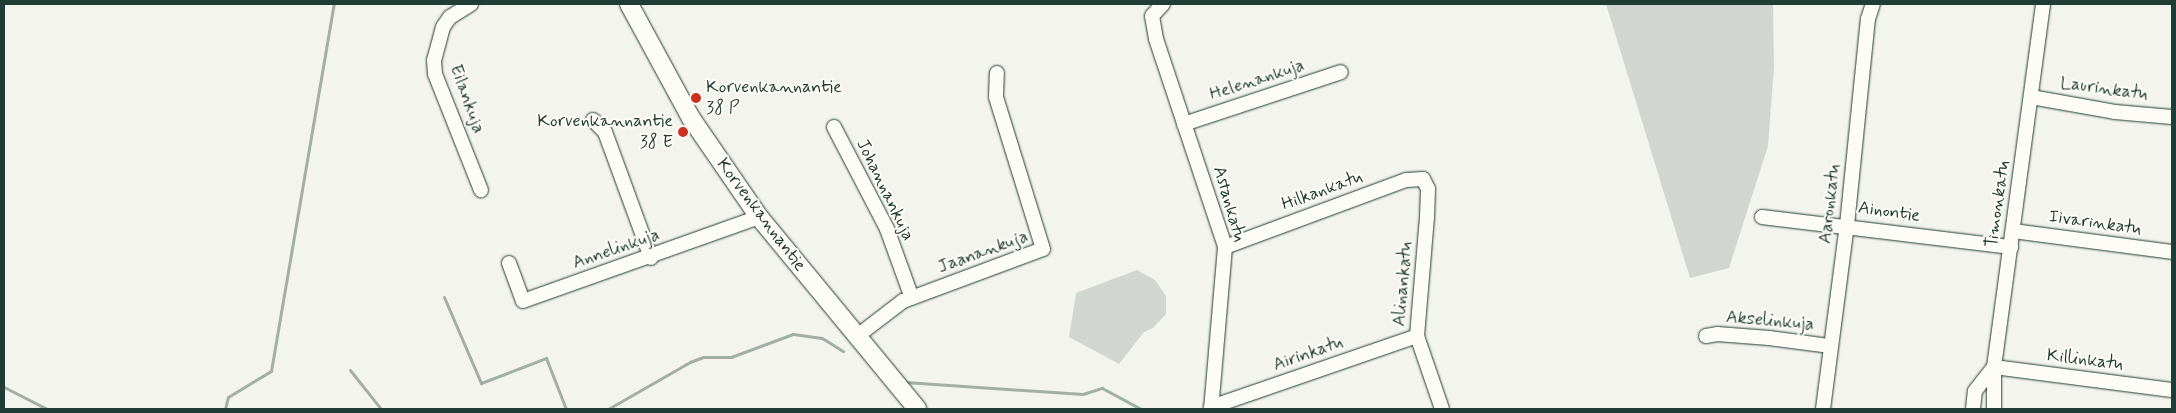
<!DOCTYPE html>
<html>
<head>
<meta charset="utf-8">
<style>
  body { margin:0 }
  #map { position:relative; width:2176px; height:413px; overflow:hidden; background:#f4f4ef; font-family:Mynerve,sans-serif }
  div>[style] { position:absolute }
  .green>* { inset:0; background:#d1d6d1 }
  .stream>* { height:3px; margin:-1.5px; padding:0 1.5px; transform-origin:1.5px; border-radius:1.5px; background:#a3aea7 }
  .roads { filter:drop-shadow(0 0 1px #1f3d34) drop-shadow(0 0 1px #1f3d34) }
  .minor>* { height:14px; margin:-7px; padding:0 7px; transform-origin:7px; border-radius:7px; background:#fdfcf7 }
  .major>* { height:18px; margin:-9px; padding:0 9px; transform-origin:9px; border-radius:9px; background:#fdfcf7 }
  .dots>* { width:14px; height:14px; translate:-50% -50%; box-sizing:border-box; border:2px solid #fdfcf7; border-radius:50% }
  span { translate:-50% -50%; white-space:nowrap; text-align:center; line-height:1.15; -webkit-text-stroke:4px #fdfcf7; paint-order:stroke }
  .street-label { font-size:18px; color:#1f3d34 }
  .poi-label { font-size:18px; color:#1f3d34 }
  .left { translate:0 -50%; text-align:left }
  .right { translate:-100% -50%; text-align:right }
  .frame { position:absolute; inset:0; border:5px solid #1f3d34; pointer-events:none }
</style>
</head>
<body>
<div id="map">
  <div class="green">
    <div style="clip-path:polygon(1606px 4px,1773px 4px,1774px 67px,1768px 146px,1729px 268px,1690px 278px)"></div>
    <div style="clip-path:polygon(1137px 270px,1155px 280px,1166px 296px,1166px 314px,1153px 328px,1144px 332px,1119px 364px,1069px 337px,1076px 293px)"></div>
  </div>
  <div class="stream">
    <div style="left:444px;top:297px;width:94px;rotate:66.7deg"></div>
    <div style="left:481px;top:383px;width:70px;rotate:-21deg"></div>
    <div style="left:546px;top:358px;width:55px;rotate:68.6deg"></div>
    <div style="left:350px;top:370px;width:50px;rotate:51.5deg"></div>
    <div style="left:905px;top:382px;width:178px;rotate:3.9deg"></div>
    <div style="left:1083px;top:394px;width:20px;rotate:-18deg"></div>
    <div style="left:1102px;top:388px;width:44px;rotate:28.3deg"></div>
    <div style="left:4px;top:387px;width:48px;rotate:27.1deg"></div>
    <div style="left:225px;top:409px;width:12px;rotate:-76deg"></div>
    <div style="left:228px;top:397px;width:50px;rotate:-31.2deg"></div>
    <div style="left:271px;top:371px;width:372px;rotate:-80.3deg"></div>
    <div style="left:608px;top:409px;width:95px;rotate:-29.8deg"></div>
    <div style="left:690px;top:362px;width:14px;rotate:-21deg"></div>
    <div style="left:703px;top:357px;width:28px"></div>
    <div style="left:731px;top:357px;width:66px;rotate:-20.4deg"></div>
    <div style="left:793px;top:334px;width:29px;rotate:8deg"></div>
    <div style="left:822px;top:338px;width:25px;rotate:32deg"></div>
  </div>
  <div class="roads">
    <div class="minor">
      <div style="left:471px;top:4px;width:25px;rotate:148deg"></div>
      <div style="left:450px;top:17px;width:12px;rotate:125deg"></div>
      <div style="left:443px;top:27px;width:34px;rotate:105deg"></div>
      <div style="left:434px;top:60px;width:14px;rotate:86deg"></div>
      <div style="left:435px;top:74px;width:125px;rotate:68.4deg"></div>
      <div style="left:1163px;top:4px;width:16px;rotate:133deg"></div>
      <div style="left:1152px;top:16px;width:23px;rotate:80deg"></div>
      <div style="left:1156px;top:39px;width:219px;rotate:71.6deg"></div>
      <div style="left:1225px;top:247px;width:163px;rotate:94.9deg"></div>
      <div style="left:2031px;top:97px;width:85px;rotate:10.1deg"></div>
      <div style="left:2115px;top:112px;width:57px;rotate:5deg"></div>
      <div style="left:593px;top:120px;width:17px;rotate:45deg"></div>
      <div style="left:605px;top:132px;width:134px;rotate:69.9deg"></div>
      <div style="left:1184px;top:124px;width:165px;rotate:-18.3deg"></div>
      <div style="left:834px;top:127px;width:115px;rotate:62.5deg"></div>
      <div style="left:887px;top:229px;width:73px;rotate:70.1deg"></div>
      <div style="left:1762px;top:217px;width:251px;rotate:6.9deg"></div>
      <div style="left:2013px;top:231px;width:160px;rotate:7.5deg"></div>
      <div style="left:1225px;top:247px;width:193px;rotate:-20.3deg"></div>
      <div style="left:1406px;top:180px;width:17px;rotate:-3deg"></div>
      <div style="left:1423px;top:179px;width:11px;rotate:63deg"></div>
      <div style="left:1428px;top:189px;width:28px;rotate:92deg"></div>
      <div style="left:1427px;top:217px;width:119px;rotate:94.8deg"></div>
      <div style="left:1417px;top:336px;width:77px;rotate:71.1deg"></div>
      <div style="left:509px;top:263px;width:40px;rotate:69.8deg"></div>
      <div style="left:523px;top:301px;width:251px;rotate:-19.6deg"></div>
      <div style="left:1706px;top:336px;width:11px;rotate:-10deg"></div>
      <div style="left:1717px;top:334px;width:52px;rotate:4.4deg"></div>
      <div style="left:1769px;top:338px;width:62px;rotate:7.5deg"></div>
      <div style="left:856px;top:337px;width:59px;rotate:-37.5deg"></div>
      <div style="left:903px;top:301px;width:149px;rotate:-20.4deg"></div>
      <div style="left:1043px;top:249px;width:159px;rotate:-107.2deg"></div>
      <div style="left:996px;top:97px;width:24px;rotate:-88deg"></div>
      <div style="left:1211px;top:407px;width:218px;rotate:-19deg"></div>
      <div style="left:1823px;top:409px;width:186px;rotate:-82.6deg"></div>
      <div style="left:1847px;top:225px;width:207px;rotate:-84.2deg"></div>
      <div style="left:1868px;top:19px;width:16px;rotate:-72deg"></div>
      <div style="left:1973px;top:409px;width:18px;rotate:-84deg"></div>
      <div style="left:1975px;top:391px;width:31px;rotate:-52deg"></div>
      <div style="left:1994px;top:367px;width:179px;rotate:7.4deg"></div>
      <div style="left:1994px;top:409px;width:42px;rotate:-90deg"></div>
      <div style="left:1994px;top:367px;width:366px;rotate:-82.3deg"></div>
    </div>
    <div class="major">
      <div style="left:629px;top:4px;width:130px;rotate:61.5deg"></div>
      <div style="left:691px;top:118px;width:120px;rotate:55.5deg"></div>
      <div style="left:759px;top:217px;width:249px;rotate:50.5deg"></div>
    </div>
  </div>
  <div class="dots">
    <div style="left:696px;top:98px;background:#c8321e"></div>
    <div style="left:683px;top:132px;background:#c8321e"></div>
  </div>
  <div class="street-label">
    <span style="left:1257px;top:80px;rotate:-18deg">Helenankuja</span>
    <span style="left:2104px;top:89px;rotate:8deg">Laurinkatu</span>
    <span style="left:467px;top:99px;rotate:70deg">Eilankuja</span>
    <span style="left:885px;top:190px;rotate:64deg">Johannankuja</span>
    <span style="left:1322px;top:191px;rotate:-20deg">Hilkankatu</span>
    <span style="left:1229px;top:204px;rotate:74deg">Astankatu</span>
    <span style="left:1830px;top:204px;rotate:-83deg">Aaronkatu</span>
    <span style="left:1998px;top:204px;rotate:-82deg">Timonkatu</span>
    <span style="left:1889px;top:212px;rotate:8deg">Ainontie</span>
    <span style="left:761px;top:215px;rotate:53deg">Korvenkannantie</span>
    <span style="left:2095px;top:223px;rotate:8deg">Iivarinkatu</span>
    <span style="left:616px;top:249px;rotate:-19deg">Annelinkuja</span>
    <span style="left:983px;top:252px;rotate:-20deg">Jaanankuja</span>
    <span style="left:1403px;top:284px;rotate:-85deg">Alinankatu</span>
    <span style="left:1770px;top:321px;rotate:5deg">Akselinkuja</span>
    <span style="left:1308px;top:354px;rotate:-19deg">Airinkatu</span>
    <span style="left:2085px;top:360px;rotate:7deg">Killinkatu</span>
  </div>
  <div class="poi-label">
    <span class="left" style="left:706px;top:98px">Korvenkannantie<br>38 P</span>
    <span class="right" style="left:673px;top:132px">Korvenkannantie<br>38 E</span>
  </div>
  <div class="frame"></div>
</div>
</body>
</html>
